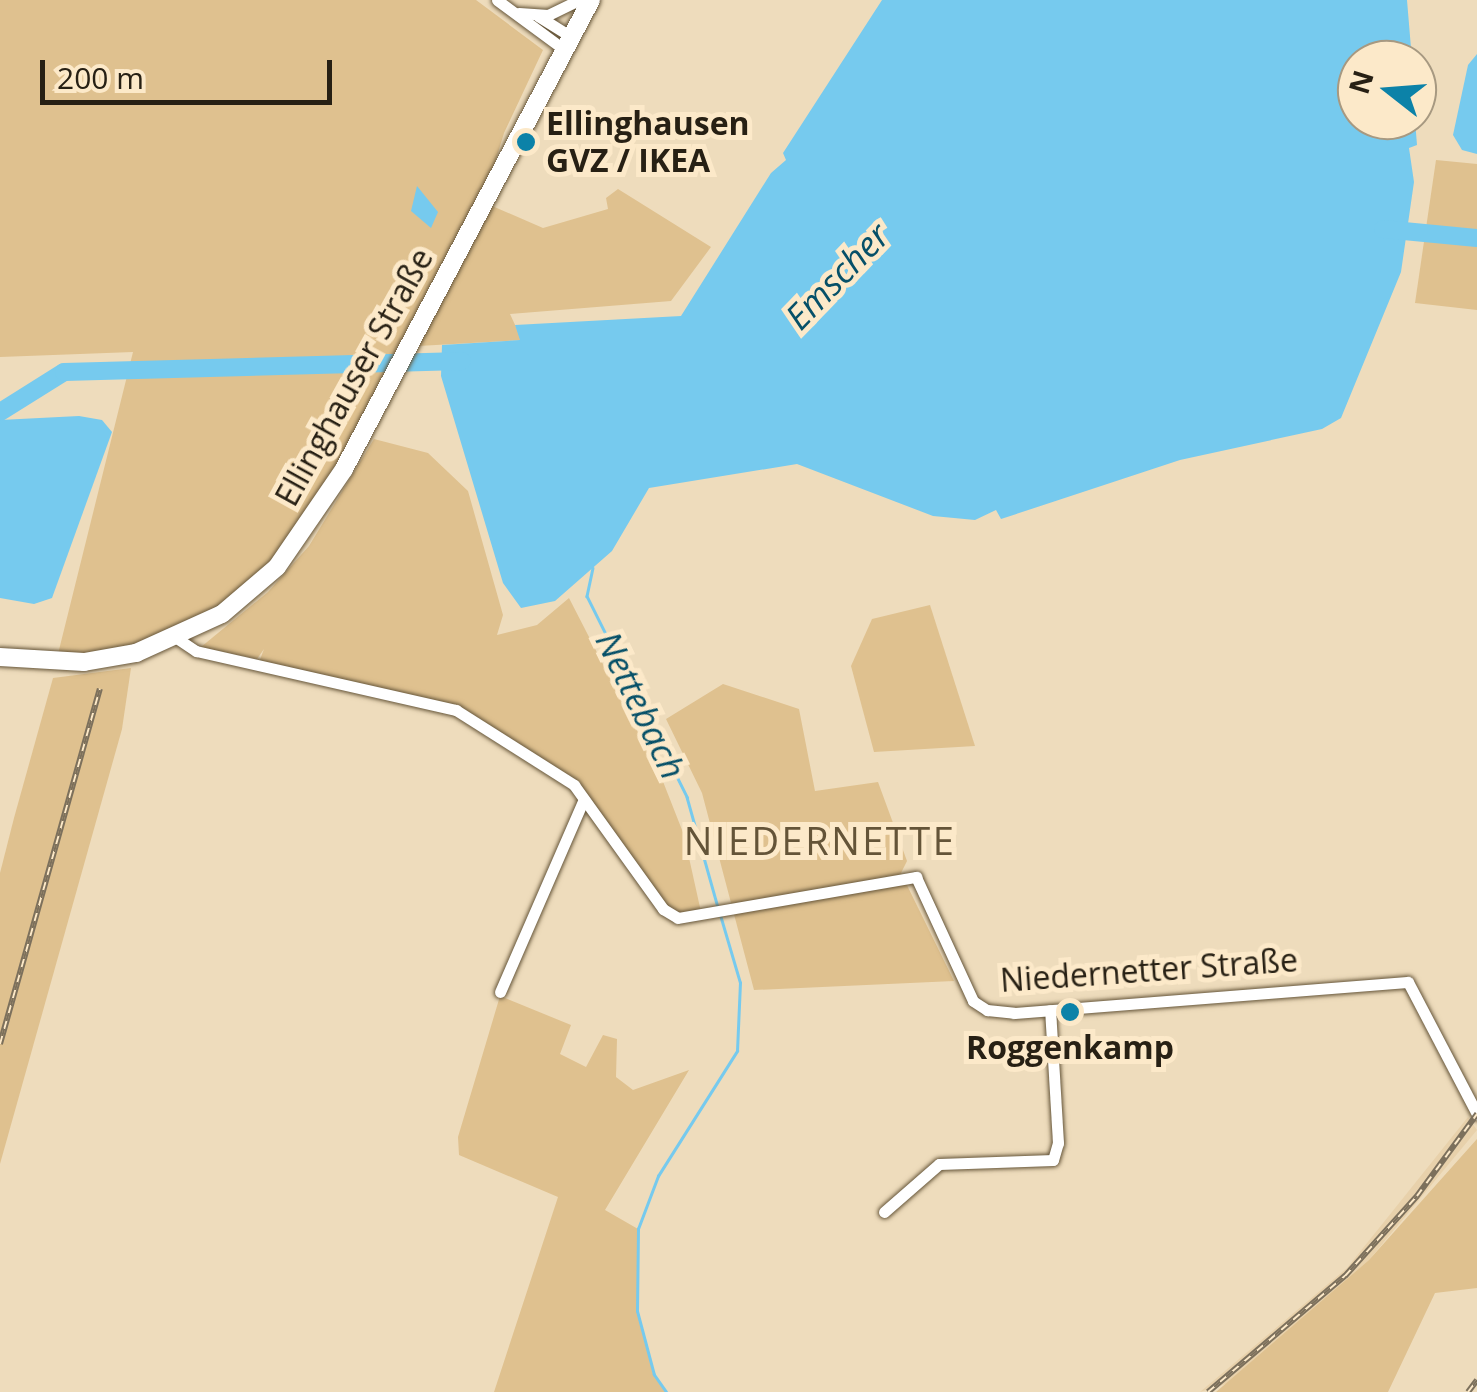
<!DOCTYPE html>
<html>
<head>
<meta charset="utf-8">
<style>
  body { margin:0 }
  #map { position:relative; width:1477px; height:1392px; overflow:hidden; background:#eedcbc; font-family:"Open Sans",sans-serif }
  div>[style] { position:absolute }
  .built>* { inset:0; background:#e8d1ab }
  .green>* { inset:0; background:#dfc18f }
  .water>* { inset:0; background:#76caee }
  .stream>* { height:2.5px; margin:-1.25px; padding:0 1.25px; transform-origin:1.25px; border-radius:1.25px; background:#76caee }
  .river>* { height:18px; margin:-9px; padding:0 9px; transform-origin:9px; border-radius:9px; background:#76caee }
  .roads { filter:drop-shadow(0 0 2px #655539) drop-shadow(0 0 2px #655539) }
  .street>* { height:11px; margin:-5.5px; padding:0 5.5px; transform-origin:5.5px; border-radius:5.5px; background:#fff }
  .secondary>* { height:18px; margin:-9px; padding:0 9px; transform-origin:9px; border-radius:9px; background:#fff }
  .rail>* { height:6px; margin-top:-3px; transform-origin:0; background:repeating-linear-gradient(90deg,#fce9c9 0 8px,#7c705c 0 16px); box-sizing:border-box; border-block:2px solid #7c705c }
  .dots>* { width:28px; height:28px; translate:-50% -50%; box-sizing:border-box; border:5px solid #fce9c9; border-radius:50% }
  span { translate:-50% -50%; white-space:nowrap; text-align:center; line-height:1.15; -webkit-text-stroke:10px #fce9c9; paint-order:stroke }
  .poi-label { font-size:32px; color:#272014; font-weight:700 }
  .left { translate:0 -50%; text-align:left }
  .street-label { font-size:32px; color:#272014 }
  .water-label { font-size:35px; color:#065068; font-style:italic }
  .quarter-label { font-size:38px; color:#645438; letter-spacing:2.5px }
  .north { position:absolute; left:1337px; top:40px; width:100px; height:100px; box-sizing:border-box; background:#fce9c9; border:2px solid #a79981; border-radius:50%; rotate:287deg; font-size:28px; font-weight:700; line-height:40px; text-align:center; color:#272014 }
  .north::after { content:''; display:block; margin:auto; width:35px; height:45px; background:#0c82a8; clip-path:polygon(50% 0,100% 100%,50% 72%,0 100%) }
  .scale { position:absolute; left:40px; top:60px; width:292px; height:45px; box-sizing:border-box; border:5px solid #272014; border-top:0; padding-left:12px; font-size:30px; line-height:35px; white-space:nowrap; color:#272014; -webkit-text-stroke:8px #fce9c9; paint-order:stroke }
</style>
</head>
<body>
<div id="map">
  <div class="built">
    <div style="clip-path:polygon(1468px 1117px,1477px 1130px,1369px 1260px,1229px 1383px,1200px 1392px,1347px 1268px)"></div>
  </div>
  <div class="green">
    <div style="clip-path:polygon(0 0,476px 0,543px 50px,504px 133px,483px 202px,543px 228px,608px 209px,606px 198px,618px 189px,711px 247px,671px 301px,510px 314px,522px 340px,401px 347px,384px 395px,369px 399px,362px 437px,260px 583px,174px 640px,56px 662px,133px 352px,0 357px)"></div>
    <div style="clip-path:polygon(1436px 160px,1477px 164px,1477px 310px,1415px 303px)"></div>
    <div style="clip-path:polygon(374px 439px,428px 453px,468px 491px,503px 615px,497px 635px,537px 625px,569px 598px,662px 779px,684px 835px,701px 912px,694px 917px,663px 909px,573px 785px,456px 710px,258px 665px,264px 649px,257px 659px,201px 647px,268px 592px,309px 546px)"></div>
    <div style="clip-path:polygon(930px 605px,975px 746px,874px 752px,851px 666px,872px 619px)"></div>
    <div style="clip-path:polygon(131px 668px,122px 729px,0 1164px,0 873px,14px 818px,53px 678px)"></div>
    <div style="clip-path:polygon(723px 684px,799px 709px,815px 791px,878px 782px,907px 861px,901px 873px,954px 981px,754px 990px,702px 793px,666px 719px)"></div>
    <div style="clip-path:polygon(500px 996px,571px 1025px,560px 1054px,586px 1067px,603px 1035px,617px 1039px,616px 1077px,633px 1090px,689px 1070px,605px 1210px,638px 1229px,637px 1311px,654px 1375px,666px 1392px,494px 1392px,558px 1197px,459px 1155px,458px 1137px)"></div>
    <div style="clip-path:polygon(1477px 1139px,1477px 1288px,1435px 1293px,1388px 1392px,1216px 1392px,1369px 1260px)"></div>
  </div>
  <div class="water">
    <div style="clip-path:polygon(882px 0,1407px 0,1412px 60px,1357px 60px,1357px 120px,1415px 120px,1417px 145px,1409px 148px,1414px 182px,1401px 272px,1341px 418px,1322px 429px,1180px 460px,1001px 519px,996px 510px,975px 520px,933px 516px,797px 464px,649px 488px,612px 551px,555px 601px,521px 608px,503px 583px,441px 376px,442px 345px,520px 340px,515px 325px,681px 316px,771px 173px,786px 160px,783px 153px)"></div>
    <div style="clip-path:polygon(1477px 54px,1477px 154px,1462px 150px,1453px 135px,1468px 65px)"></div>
    <div style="clip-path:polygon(417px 186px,438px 212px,431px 228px,411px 211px)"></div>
    <div style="clip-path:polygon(79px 416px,102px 420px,112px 432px,52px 598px,34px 604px,0 598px,0 420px)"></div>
  </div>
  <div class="stream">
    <div style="left:593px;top:568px;width:29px;rotate:102deg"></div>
    <div style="left:587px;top:596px;width:225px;rotate:63.5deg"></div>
    <div style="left:687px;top:797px;width:114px;rotate:74.3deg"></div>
    <div style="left:666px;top:1392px;width:21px;rotate:-125deg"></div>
    <div style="left:654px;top:1375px;width:66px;rotate:-104.9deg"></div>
    <div style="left:637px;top:1311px;width:82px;rotate:-89.3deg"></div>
    <div style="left:638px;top:1229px;width:57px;rotate:-69.3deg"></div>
    <div style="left:658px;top:1176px;width:148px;rotate:-57.7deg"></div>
    <div style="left:737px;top:1051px;width:68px;rotate:-87.5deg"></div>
    <div style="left:740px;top:983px;width:71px;rotate:-106.4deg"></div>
  </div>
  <div class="river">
    <div style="left:1383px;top:229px;width:94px;rotate:5.5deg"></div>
    <div style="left:0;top:412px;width:75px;rotate:-32deg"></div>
    <div style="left:64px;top:372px;width:398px;rotate:-1.6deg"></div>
  </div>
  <div class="roads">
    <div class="street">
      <div style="left:497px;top:0;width:81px;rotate:36.4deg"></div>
      <div style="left:519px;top:13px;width:29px;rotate:4deg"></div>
      <div style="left:548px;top:15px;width:34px;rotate:-26deg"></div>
      <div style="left:538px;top:16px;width:36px;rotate:32deg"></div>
      <div style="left:178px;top:639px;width:22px;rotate:34deg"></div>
      <div style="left:196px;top:651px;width:267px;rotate:12.8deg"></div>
      <div style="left:456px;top:710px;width:140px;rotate:32.4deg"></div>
      <div style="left:574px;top:785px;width:153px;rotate:54.3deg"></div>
      <div style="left:663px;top:909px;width:17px;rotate:31deg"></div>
      <div style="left:678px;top:918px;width:242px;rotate:-9.8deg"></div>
      <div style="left:916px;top:877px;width:136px;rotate:65.3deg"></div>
      <div style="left:973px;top:1001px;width:17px;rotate:33deg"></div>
      <div style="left:987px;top:1010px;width:27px;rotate:6deg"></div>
      <div style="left:1014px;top:1013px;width:395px;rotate:-4.5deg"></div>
      <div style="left:1408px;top:982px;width:149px;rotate:62.4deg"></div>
      <div style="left:500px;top:992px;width:210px;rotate:-66.5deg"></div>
      <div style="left:884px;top:1212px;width:73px;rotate:-41.1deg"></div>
      <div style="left:939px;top:1164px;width:114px;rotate:-2deg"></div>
      <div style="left:1053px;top:1160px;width:18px;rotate:-74deg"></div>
      <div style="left:1058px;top:1143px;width:133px;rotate:-93.4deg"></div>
    </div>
    <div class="secondary">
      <div style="left:0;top:657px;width:84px;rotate:3.4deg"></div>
      <div style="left:84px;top:662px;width:53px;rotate:-9.8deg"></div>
      <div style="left:136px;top:653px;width:94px;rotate:-24.4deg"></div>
      <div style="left:222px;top:614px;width:72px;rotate:-40.5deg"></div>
      <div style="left:277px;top:567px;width:119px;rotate:-55.6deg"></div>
      <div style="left:344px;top:469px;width:530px;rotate:-62.23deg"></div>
    </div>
  </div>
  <div class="rail">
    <div style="left:0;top:1044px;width:369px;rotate:-74.3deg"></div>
    <div style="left:1208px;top:1392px;width:180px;rotate:-40.3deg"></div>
    <div style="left:1345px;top:1276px;width:108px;rotate:-48deg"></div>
    <div style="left:1417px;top:1196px;width:102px;rotate:-53.8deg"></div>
    <div style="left:1468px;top:1392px;width:15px;rotate:-53deg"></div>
  </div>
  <div class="dots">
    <div style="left:526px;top:142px;background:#0c82a8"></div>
    <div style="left:1070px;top:1012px;background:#0c82a8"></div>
  </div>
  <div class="poi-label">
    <span class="left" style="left:546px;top:142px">Ellinghausen<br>GVZ / IKEA</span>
    <span style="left:1070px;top:1047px">Roggenkamp</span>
  </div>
  <div class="street-label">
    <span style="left:354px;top:377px;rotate:-61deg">Ellinghauser Straße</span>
    <span style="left:1149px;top:970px;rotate:-4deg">Niedernetter Straße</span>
  </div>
  <div class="water-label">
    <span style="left:837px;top:276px;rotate:-46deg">Emscher</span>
    <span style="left:641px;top:705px;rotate:64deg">Nettebach</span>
  </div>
  <div class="quarter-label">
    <span style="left:820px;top:841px">NIEDERNETTE</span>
  </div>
  <div class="north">N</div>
  <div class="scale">200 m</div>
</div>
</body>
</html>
